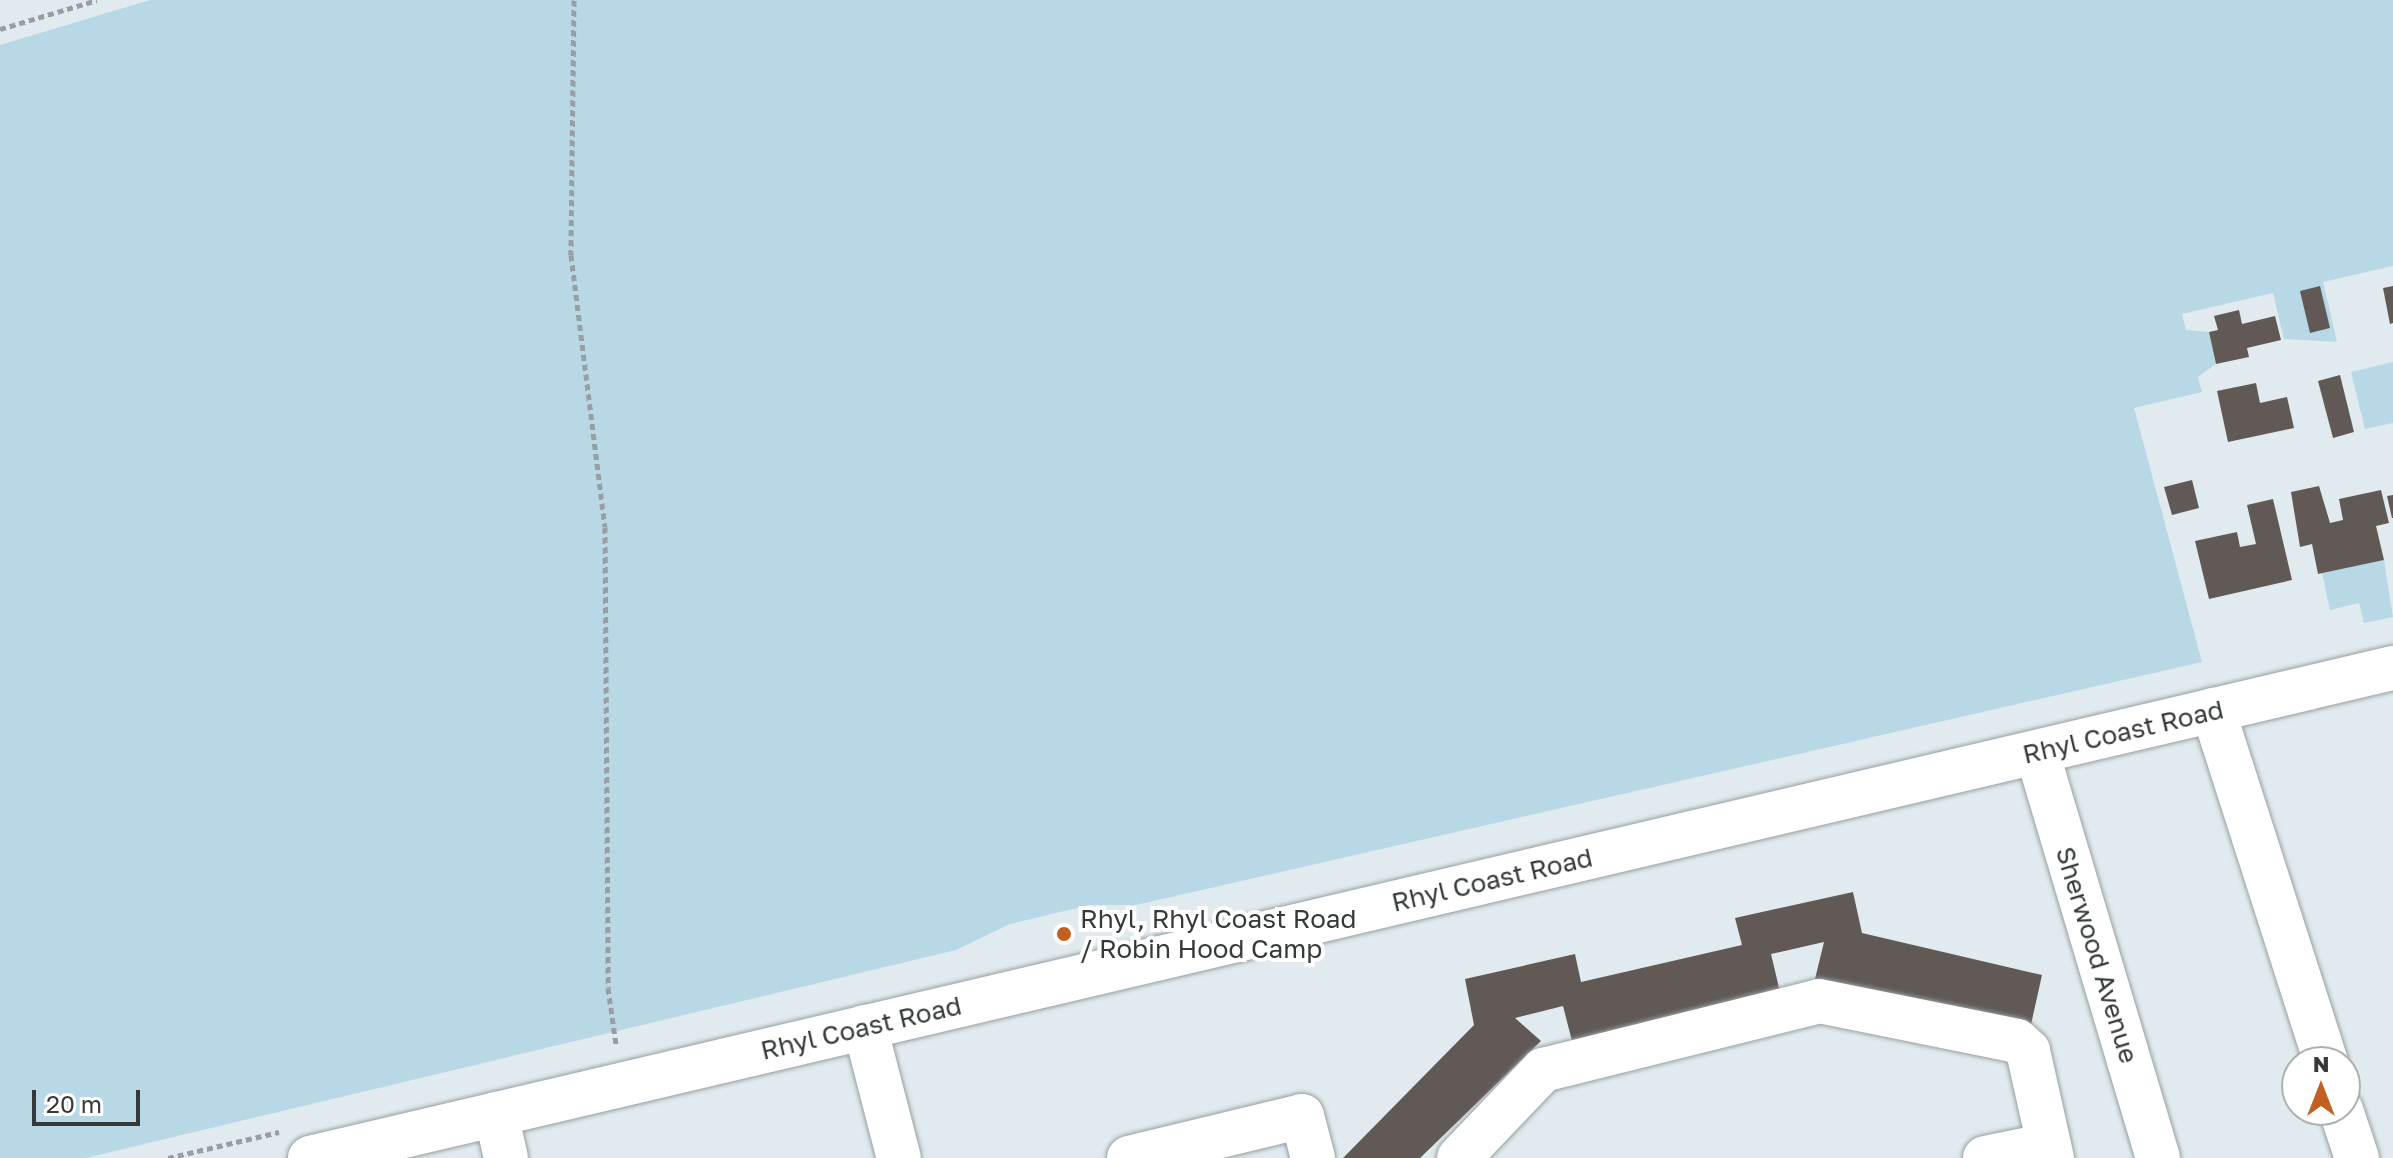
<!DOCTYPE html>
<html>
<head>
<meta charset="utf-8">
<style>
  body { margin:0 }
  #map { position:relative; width:2393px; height:1158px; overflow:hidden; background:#e1ebef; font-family:"Golos Text",sans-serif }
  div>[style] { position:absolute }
  .green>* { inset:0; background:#b9d8e5 }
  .building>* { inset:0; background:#615955 }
  .path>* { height:5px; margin-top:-2.5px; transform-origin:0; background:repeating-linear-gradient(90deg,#989fa2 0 6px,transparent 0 10px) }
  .roads { filter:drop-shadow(0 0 2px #96a0a4) drop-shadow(0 0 2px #96a0a4) }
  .minor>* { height:44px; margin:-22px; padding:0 22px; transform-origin:22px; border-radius:22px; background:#fff }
  .major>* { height:44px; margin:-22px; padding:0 22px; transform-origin:22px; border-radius:22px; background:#fff }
  .dots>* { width:22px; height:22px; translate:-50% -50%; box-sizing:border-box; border:4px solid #fff; border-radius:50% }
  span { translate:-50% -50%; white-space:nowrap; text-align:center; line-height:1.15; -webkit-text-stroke:8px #fff; paint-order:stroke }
  .street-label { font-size:26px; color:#35393a }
  .poi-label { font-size:26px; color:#35393a }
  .left { translate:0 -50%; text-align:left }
  .north { position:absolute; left:2281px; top:1046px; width:80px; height:80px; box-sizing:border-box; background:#fff; border:2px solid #aeb0b0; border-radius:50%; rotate:0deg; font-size:22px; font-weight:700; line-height:32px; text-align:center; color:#35393a }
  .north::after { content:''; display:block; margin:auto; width:28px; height:36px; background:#c26022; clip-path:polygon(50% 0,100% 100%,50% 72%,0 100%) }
  .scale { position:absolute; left:32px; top:1090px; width:108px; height:36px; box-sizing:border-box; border:4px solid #35393a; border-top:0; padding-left:10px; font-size:24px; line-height:28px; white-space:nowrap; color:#35393a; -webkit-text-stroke:6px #fff; paint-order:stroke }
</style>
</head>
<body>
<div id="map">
  <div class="green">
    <div style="clip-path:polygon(150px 0,2393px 0,2393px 266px,2323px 282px,2337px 342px,2284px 339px,2273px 293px,2182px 314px,2186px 330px,2209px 332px,2216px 364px,2198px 377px,2202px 392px,2134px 408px,2202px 662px,1136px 905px,1090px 905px,1010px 924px,956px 950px,86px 1158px,0 1158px,0 45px)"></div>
    <div style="clip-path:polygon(2393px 362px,2393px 423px,2365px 429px,2351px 372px)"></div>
    <div style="clip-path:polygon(2384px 560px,2393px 617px,2364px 623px,2359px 603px,2330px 610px,2322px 573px)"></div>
  </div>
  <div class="building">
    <div style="clip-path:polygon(2320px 286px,2330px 328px,2310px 333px,2300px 291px)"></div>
    <div style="clip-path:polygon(2393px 286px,2393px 323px,2390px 324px,2383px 288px)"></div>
    <div style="clip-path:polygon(2239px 310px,2242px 324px,2275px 316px,2281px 340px,2247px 348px,2249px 357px,2216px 364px,2209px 332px,2218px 330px,2214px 316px)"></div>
    <div style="clip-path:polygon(2340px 375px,2354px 432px,2333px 438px,2318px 381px)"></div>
    <div style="clip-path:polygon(2256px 383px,2260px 403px,2287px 397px,2294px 428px,2228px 442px,2217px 391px)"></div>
    <div style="clip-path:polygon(2192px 480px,2199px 508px,2172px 515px,2164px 487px)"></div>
    <div style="clip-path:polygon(2319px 486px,2330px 523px,2343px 520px,2339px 499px,2381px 490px,2389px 523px,2376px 526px,2384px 560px,2318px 574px,2312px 544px,2300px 547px,2291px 492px)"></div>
    <div style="clip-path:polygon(2393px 495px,2393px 518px,2392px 518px,2387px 496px)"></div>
    <div style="clip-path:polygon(2273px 499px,2292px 580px,2209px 599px,2195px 541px,2237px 532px,2240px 547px,2256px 544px,2247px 505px)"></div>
    <div style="clip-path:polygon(1853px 892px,1862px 933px,2042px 975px,2030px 1029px,1815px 979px,1824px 942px,1771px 954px,1780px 992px,1572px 1041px,1563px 1006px,1515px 1018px,1541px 1041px,1420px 1158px,1343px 1158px,1474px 1025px,1465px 979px,1575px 954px,1581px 982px,1742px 945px,1735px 918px)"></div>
  </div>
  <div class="path">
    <div style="left:574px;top:0;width:255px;rotate:90.7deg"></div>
    <div style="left:571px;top:255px;width:274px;rotate:82.9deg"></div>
    <div style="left:605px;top:527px;width:461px;rotate:89.6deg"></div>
    <div style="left:608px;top:988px;width:57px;rotate:81.9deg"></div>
    <div style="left:0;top:29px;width:101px;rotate:-16.6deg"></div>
    <div style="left:168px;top:1158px;width:114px;rotate:-13.2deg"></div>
  </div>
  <div class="roads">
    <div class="minor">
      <div style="left:2213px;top:710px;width:370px;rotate:72.2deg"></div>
      <div style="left:2037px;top:752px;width:424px;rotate:73.4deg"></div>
      <div style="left:865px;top:1027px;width:135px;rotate:75.5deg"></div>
      <div style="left:2341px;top:1110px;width:51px;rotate:71.6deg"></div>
      <div style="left:496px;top:1114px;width:45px;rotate:77.2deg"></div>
      <div style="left:1129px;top:1158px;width:178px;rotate:-13.6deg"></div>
      <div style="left:1302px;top:1116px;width:43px;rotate:75.3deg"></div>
      <div style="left:1459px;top:1158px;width:122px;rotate:-46.3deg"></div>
      <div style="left:1543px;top:1070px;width:284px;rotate:-14deg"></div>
      <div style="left:1819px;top:1001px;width:202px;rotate:11.4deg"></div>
      <div style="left:2017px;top:1041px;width:15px;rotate:42deg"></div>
      <div style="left:2028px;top:1051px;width:110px;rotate:77.4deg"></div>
      <div style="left:1985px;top:1158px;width:65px;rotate:-11.5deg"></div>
    </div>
    <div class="major">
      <div style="left:310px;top:1158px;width:2140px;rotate:-13.24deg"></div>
    </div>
  </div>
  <div class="dots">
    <div style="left:1064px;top:934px;background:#c26022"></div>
  </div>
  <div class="street-label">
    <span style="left:2123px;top:732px;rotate:-13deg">Rhyl Coast Road</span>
    <span style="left:1492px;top:880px;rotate:-13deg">Rhyl Coast Road</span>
    <span style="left:2097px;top:955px;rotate:73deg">Sherwood Avenue</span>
    <span style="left:861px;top:1028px;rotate:-13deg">Rhyl Coast Road</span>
  </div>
  <div class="poi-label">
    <span class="left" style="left:1080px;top:934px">Rhyl, Rhyl Coast Road<br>/ Robin Hood Camp</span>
  </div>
  <div class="north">N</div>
  <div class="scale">20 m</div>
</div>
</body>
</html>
